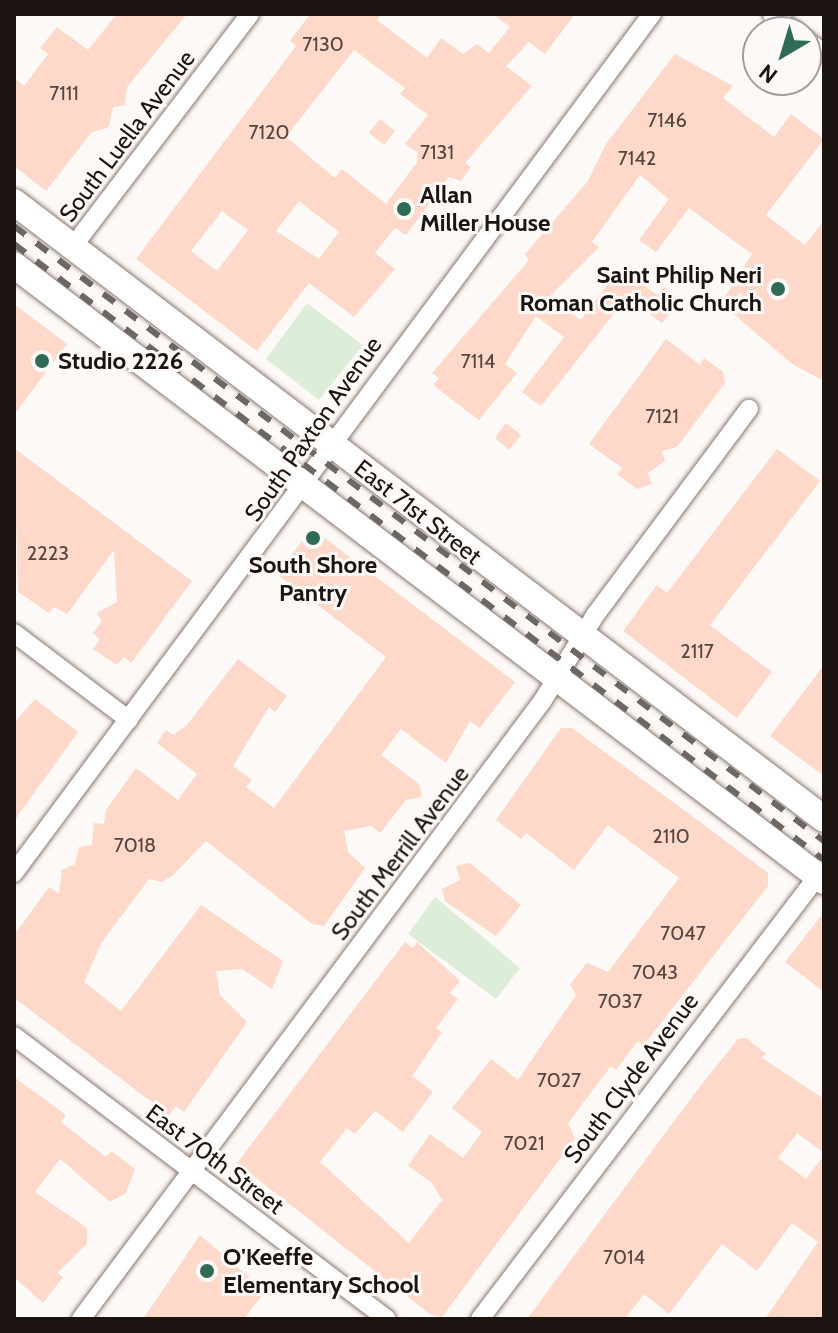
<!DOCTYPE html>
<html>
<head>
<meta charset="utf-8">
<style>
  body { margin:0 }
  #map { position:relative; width:838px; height:1333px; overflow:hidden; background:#fdf9f7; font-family:Cabin,sans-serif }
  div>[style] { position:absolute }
  .green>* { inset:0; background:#dceed9 }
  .building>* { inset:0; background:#fed8c8 }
  .roads { filter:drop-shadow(0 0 2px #89756e) drop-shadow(0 0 2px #89756e) }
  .street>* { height:18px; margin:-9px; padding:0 9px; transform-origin:9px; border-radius:9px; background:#fff }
  .secondary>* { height:26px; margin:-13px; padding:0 13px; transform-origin:13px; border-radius:13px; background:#fff }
  .rail>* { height:6px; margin-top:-3px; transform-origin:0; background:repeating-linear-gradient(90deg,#6d6764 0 14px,transparent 0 28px) }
  .dots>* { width:22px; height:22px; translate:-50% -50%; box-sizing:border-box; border:4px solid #fdf9f7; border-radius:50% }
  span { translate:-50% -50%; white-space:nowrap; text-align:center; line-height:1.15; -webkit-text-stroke:6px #fdf9f7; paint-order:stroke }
  .number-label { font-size:20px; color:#54453f }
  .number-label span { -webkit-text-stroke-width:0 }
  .street-label { font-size:24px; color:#1b1411 }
  .poi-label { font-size:24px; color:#1b1411; font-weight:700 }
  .left { translate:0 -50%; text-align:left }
  .right { translate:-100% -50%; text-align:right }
  .frame { position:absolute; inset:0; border:16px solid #1b1411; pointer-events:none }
  .north { position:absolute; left:742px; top:16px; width:80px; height:80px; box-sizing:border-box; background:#fdf9f7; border:2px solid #a39d9b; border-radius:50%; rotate:218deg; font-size:22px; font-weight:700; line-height:32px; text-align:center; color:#1b1411 }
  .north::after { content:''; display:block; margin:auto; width:28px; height:36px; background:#2f6c57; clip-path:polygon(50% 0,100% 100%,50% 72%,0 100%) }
</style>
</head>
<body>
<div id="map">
  <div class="green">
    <div style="clip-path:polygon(307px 303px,363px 345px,319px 400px,266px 359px)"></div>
    <div style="clip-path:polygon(435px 897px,520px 968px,496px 999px,408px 934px)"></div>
  </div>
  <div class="building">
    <div style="clip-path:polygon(117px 14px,187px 14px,127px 87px,125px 105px,113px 107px,109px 127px,92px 132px,46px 191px,14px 166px,14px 78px,24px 86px,48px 54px,40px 48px,57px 27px,88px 50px)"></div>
    <div style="clip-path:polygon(evenodd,310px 14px,381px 14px,377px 20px,427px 58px,441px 38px,463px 54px,477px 44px,489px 53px,510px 27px,493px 14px,575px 14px,545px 54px,529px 42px,506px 66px,532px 86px,465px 163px,471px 167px,461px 181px,449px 177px,406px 235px,395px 228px,375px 253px,395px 269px,354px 317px,309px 283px,257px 351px,136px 259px,296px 46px,290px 41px,310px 14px,354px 50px,405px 88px,400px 94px,428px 115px,405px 144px,418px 153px,417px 162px,386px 204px,342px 169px,335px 178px,286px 137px,354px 50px,310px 14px,299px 201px,339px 232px,319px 259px,276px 231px,299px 201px,310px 14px,222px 211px,248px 230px,217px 271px,191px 251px,222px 211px)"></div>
    <div style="clip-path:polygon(675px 54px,733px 86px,723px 98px,774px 137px,791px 114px,824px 139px,766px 215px,805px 245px,824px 220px,824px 381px,792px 364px,721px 303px,752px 254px,689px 208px,656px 252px,639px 240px,669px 199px,640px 175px,592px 242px,599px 247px,549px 297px,581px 320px,620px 268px,657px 295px,664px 287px,680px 299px,662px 323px,627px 297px,541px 406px,522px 392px,564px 337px,536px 316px,505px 364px,517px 373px,479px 420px,433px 385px,439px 378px,432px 373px,529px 260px,525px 254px,588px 181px,606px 144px)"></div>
    <div style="clip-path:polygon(380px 119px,395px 131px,384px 145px,369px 133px)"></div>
    <div style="clip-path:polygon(14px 304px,67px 344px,14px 415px)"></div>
    <div style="clip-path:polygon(666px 339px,700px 365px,704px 358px,723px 372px,725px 383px,677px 447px,662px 451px,665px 461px,648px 473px,652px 484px,637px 489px,617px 474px,622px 468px,589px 444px)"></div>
    <div style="clip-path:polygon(506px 423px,521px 435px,509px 450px,495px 438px)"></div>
    <div style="clip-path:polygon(14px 448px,192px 581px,131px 663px,124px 657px,117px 665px,93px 649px,100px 639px,93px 633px,102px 622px,97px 613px,117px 602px,114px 550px,67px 614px,54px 607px,49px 613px,18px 592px)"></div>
    <div style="clip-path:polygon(777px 449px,820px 481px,710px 625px,772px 672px,737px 718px,623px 631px,657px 585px,667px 593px)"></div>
    <div style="clip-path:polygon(318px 533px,515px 682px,480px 728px,470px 721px,446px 763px,401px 729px,381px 755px,419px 784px,422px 797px,406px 800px,380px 833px,371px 826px,344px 831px,348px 852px,365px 868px,324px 926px,312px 924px,206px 841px,172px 876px,162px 882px,149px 879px,102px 942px,84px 982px,121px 1011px,201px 905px,283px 961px,272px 989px,242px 969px,216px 971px,220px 995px,247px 1022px,184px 1112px,176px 1106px,169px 1115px,14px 998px,14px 935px,49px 887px,59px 894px,62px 870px,75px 864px,79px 847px,92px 845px,94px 823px,104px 824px,106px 810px,136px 768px,178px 800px,197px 774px,157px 743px,166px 730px,173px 735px,187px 725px,238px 659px,287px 696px,275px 712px,269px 707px,233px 766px,252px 780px,246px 787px,274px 808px,386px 657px,277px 574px,307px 535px)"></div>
    <div style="clip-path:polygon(824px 665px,824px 776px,770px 736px)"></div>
    <div style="clip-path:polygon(35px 699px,78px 732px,14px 821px,14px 723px)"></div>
    <div style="clip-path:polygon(561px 728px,572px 728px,707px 827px,768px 873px,768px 886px,643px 1046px,638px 1041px,616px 1070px,611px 1066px,568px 1123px,575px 1139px,442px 1317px,431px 1315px,237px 1163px,405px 942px,413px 948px,417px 942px,460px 981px,450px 993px,458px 999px,436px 1028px,442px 1032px,412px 1076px,433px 1092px,403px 1132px,375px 1111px,355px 1134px,347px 1128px,320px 1162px,409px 1243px,442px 1200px,432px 1183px,408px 1166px,430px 1134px,463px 1158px,482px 1132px,452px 1108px,491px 1059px,518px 1080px,576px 995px,570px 984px,587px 963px,608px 972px,679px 878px,608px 825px,574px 870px,526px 833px,521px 839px,496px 820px)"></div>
    <div style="clip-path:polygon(470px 863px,521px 905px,496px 936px,445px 901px,442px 889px,460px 880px,456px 866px)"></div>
    <div style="clip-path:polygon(824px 912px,824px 992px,785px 962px)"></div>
    <div style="clip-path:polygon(746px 1038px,766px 1054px,762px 1058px,824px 1099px,824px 1153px,797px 1133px,778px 1158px,806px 1179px,824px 1155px,824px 1319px,765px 1319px,818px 1242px,792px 1223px,757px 1271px,722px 1244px,669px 1314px,644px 1294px,625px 1319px,527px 1319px,698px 1089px,738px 1039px)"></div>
    <div style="clip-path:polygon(14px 1077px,66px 1115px,61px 1122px,106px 1157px,111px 1151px,135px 1169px,126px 1193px,110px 1202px,60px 1159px,35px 1192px,87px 1228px,87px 1244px,57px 1273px,63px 1277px,43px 1303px,14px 1277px)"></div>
    <div style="clip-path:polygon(200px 1235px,265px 1291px,244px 1319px,143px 1319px)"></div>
  </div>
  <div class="roads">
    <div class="street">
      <div style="left:772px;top:14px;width:30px;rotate:37deg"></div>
      <div style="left:806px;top:40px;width:22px;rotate:36deg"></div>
      <div style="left:71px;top:249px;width:295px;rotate:-52.7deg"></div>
      <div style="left:14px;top:633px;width:144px;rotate:37.1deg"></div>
      <div style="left:14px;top:873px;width:1070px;rotate:-53.4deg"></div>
      <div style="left:14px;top:1036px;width:468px;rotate:37.2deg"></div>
      <div style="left:81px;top:1319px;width:772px;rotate:-53.26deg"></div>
      <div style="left:543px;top:700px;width:101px;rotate:-58.4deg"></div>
      <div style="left:596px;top:614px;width:256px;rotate:-53.3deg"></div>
      <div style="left:480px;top:1319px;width:566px;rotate:-52.68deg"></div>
    </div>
    <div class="secondary">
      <div style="left:14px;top:202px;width:1018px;rotate:37.3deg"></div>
      <div style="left:14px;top:265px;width:1018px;rotate:37.25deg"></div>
    </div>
  </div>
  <div class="rail">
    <div style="left:14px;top:226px;width:1017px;rotate:37.21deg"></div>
    <div style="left:14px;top:244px;width:1018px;rotate:37.25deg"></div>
  </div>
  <div class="dots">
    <div style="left:404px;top:209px;background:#2f6c57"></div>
    <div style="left:778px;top:289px;background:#2f6c57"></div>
    <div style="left:42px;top:361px;background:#2f6c57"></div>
    <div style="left:313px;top:538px;background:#2f6c57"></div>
    <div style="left:207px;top:1271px;background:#2f6c57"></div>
  </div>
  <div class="number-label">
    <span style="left:323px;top:44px">7130</span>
    <span style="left:64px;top:93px">7111</span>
    <span style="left:667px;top:120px">7146</span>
    <span style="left:269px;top:132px">7120</span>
    <span style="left:437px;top:152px">7131</span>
    <span style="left:637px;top:158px">7142</span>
    <span style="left:478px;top:361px">7114</span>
    <span style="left:662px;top:416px">7121</span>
    <span style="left:48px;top:553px">2223</span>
    <span style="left:697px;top:651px">2117</span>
    <span style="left:671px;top:836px">2110</span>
    <span style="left:135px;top:845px">7018</span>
    <span style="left:683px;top:933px">7047</span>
    <span style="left:655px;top:972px">7043</span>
    <span style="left:620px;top:1001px">7037</span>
    <span style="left:559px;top:1080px">7027</span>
    <span style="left:524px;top:1143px">7021</span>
    <span style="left:624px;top:1257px">7014</span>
  </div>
  <div class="street-label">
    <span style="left:127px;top:136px;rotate:-53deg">South Luella Avenue</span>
    <span style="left:313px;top:429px;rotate:-55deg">South Paxton Avenue</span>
    <span style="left:418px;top:512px;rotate:38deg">East 71st Street</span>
    <span style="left:400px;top:853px;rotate:-53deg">South Merrill Avenue</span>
    <span style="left:631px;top:1078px;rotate:-53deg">South Clyde Avenue</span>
    <span style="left:215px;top:1159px;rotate:37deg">East 70th Street</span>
  </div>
  <div class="poi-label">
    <span class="left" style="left:420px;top:209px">Allan<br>Miller House</span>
    <span class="right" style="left:762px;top:289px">Saint Philip Neri<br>Roman Catholic Church</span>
    <span class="left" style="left:58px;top:361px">Studio 2226</span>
    <span style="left:313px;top:579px">South Shore<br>Pantry</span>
    <span class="left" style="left:223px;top:1271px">O'Keeffe<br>Elementary School</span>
  </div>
  <div class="frame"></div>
  <div class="north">N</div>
</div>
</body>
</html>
